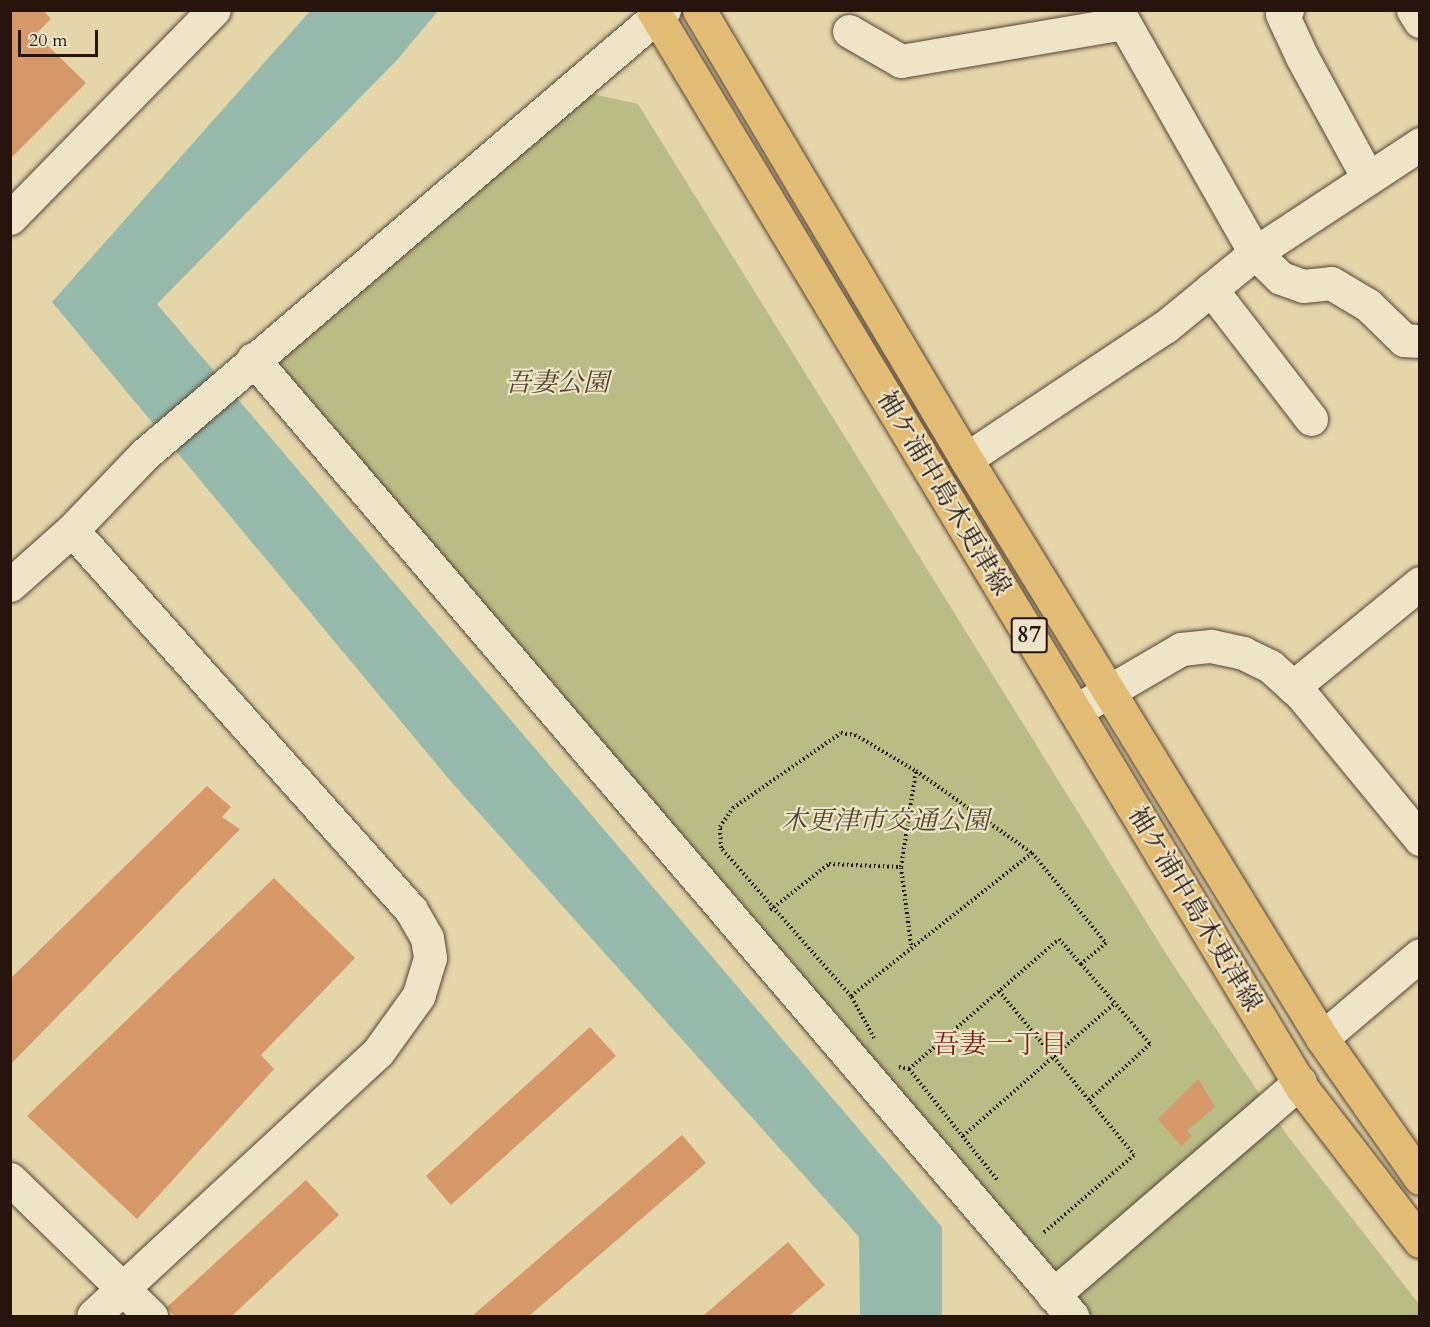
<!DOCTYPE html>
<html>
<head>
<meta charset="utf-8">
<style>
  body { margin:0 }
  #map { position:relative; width:1430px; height:1327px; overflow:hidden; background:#e5d6aa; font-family:Cardo,"Noto Serif JP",serif }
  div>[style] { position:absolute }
  .green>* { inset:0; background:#babc85 }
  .water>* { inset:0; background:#96b9ac }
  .building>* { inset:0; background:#d69869 }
  .path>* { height:4px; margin-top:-2px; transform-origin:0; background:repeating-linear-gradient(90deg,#27140d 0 1.5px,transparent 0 4.5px) }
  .roads { filter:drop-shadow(0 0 2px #564434) drop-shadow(0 0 2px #564434) }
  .minor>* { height:33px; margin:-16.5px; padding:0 16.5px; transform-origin:16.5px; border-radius:16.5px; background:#eee4c8 }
  .major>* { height:33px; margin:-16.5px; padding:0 16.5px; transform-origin:16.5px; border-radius:16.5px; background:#e2bb75 }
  span { translate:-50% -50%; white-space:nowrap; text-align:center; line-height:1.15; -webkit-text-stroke:4.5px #eee4c8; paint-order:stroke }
  .shield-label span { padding:2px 4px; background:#eee4c8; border:2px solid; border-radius:4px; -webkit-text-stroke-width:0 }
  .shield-label { font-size:24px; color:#27140d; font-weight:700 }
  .park-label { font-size:26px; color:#534631; font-style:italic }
  .street-label { font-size:26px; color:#27140d }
  .neighbourhood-label { font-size:27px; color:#7a1f14 }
  .frame { position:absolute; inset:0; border:12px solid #27140d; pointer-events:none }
  .scale { position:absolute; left:18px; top:30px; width:80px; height:27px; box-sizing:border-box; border:3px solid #27140d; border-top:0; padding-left:8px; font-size:18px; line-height:21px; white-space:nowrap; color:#27140d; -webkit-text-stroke:4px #eee4c8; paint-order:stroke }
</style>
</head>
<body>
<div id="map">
  <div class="green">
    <div style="clip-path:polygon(570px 89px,638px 104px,1170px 960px,1287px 1135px,1419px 1304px,1419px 1316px,1073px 1316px,253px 359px)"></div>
  </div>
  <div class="water">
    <div style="clip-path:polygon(310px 11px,438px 11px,397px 60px,157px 304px,942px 1227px,942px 1316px,860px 1316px,859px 1237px,453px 784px,52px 302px)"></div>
  </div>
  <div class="building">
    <div style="clip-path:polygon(10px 10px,43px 10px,51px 19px,36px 34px,86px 83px,10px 159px)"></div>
    <div style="clip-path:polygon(207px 786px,231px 807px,222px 817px,240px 829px,10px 1065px,10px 979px)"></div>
    <div style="clip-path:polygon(274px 878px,355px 958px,261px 1055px,274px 1069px,137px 1219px,27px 1116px)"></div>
    <div style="clip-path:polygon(590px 1027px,616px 1056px,451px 1205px,426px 1176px)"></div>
    <div style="clip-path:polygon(1198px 1079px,1215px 1107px,1187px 1131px,1192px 1136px,1181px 1146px,1158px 1119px)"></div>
    <div style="clip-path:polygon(682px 1135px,706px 1163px,529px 1316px,472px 1316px)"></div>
    <div style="clip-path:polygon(306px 1180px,339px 1215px,232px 1316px,175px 1316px,166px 1308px)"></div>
    <div style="clip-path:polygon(788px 1242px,825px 1285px,789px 1316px,703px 1316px)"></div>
  </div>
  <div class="path">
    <div style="left:770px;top:910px;width:75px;rotate:-37.9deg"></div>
    <div style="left:829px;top:864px;width:72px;rotate:2.4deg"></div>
    <div style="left:911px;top:945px;width:79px;rotate:-97.3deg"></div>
    <div style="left:901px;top:867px;width:97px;rotate:-81.1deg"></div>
    <div style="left:999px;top:991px;width:212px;rotate:50.5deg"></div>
    <div style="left:1134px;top:1155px;width:121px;rotate:139.3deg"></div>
    <div style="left:851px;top:996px;width:231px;rotate:-38.3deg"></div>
    <div style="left:874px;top:1038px;width:48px;rotate:-118.7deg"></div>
    <div style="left:851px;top:996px;width:197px;rotate:-131.3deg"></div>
    <div style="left:721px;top:848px;width:21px;rotate:-93deg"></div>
    <div style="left:720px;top:827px;width:23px;rotate:-56deg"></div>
    <div style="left:733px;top:808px;width:131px;rotate:-34.8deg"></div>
    <div style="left:841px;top:733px;width:14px;rotate:8deg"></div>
    <div style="left:855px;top:735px;width:71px;rotate:30.5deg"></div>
    <div style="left:916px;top:771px;width:142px;rotate:35.3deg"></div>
    <div style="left:1032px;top:853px;width:117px;rotate:50.6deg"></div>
    <div style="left:1106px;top:943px;width:33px;rotate:140deg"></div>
    <div style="left:1081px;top:964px;width:106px;rotate:49.2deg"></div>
    <div style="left:1150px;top:1044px;width:83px;rotate:137.4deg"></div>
    <div style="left:899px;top:1067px;width:10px;rotate:11deg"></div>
    <div style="left:909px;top:1069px;width:144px;rotate:51.5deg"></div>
    <div style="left:909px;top:1069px;width:198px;rotate:-40.9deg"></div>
    <div style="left:1059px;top:939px;width:33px;rotate:49deg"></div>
    <div style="left:963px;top:1136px;width:202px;rotate:-41.2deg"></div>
  </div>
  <div class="roads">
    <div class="minor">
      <div style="left:1117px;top:10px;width:279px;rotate:60.4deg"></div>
      <div style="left:1255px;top:253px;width:36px;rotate:44deg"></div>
      <div style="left:1281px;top:278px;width:23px;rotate:20deg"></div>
      <div style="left:1303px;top:286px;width:28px;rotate:-6deg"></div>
      <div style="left:1331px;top:283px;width:43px;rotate:30.7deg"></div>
      <div style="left:1368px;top:305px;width:50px;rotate:44.2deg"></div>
      <div style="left:1404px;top:340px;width:16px;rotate:4deg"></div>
      <div style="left:1287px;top:10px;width:6px;rotate:141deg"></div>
      <div style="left:1282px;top:14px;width:47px;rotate:65.1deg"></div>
      <div style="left:1302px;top:57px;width:138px;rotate:61.4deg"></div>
      <div style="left:1413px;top:10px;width:13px;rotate:58deg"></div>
      <div style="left:849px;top:31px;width:60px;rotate:30deg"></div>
      <div style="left:901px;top:61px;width:226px;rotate:-9.7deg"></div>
      <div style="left:10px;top:218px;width:291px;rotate:-45.6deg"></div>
      <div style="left:1211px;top:289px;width:164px;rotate:52.4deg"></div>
      <div style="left:253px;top:359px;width:1260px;rotate:49.44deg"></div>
      <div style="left:966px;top:459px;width:239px;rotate:-33.6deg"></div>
      <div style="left:1165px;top:327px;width:117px;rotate:-39.4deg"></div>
      <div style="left:1255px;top:253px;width:198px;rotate:-33.4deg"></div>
      <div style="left:72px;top:530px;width:509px;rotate:48.26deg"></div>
      <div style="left:411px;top:910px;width:32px;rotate:60deg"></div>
      <div style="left:427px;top:938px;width:20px;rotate:81deg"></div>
      <div style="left:430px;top:958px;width:39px;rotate:107deg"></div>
      <div style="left:419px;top:995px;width:70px;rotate:125.7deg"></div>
      <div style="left:378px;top:1052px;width:388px;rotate:137.2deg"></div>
      <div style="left:10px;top:585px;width:83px;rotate:-41.6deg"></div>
      <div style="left:72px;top:530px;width:105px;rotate:-46.2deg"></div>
      <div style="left:145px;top:454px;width:683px;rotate:-40.55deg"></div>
      <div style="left:1293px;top:687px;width:164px;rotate:-39.3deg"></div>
      <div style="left:1075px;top:711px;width:123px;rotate:-30.3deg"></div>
      <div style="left:1181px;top:649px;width:30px;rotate:-6deg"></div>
      <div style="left:1211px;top:646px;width:33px;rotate:12deg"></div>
      <div style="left:1243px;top:653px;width:30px;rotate:26deg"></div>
      <div style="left:1270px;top:666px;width:42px;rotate:42.1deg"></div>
      <div style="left:1301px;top:694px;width:188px;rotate:50.6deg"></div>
      <div style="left:1322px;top:1038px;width:128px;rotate:-40.3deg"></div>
      <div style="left:10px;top:1179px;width:197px;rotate:44.2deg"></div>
      <div style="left:1053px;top:1295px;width:326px;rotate:-40.8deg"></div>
    </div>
    <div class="major">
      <div style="left:653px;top:10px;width:1258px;rotate:58.95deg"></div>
      <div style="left:1302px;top:1088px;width:193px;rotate:52.4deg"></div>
      <div style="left:699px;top:10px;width:522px;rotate:59.26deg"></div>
      <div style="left:966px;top:459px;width:680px;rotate:58.41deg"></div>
      <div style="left:1322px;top:1038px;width:171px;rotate:55deg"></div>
    </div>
  </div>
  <div class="shield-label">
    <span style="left:1029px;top:635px">87</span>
  </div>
  <div class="park-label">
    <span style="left:557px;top:383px">吾妻公園</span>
    <span style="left:885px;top:821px">木更津市交通公園</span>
  </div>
  <div class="street-label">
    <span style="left:944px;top:493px;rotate:59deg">袖ケ浦中島木更津線</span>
    <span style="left:1195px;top:909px;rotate:59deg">袖ケ浦中島木更津線</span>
  </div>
  <div class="neighbourhood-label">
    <span style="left:1000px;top:1045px">吾妻一丁目</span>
  </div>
  <div class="frame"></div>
  <div class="scale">20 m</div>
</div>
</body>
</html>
